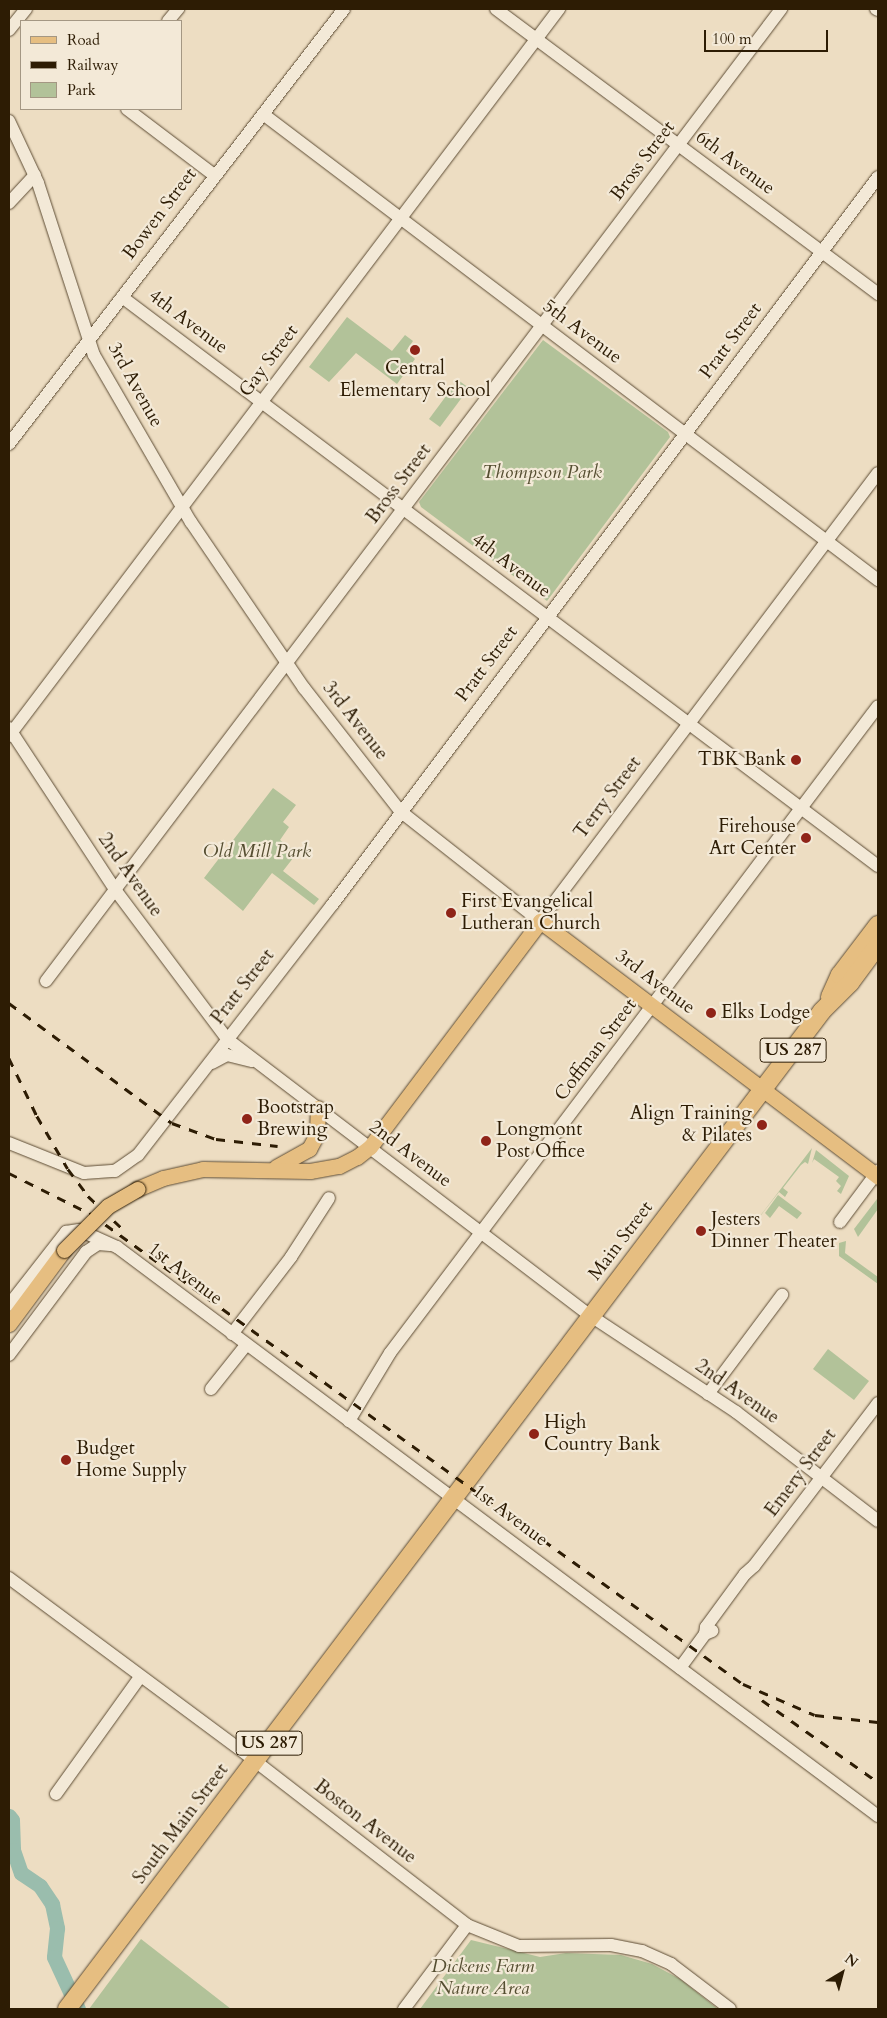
<!DOCTYPE html>
<html>
<head>
<meta charset="utf-8">
<style>
  body { margin:0 }
  #map { position:relative; width:887px; height:2018px; overflow:hidden; background:#edddc2; font-family:Cardo,serif }
  div>[style] { position:absolute }
  .green>* { inset:0; background:#b2c299 }
  .river>* { height:15px; margin:-7.5px; padding:0 7.5px; transform-origin:7.5px; border-radius:7.5px; background:#9abdad }
  .roads { filter:drop-shadow(0 0 1px #5d4c34) drop-shadow(0 0 1px #5d4c34) }
  .minor>* { height:12px; margin:-6px; padding:0 6px; transform-origin:6px; border-radius:6px; background:#f3e9d7 }
  .major>* { height:15px; margin:-7.5px; padding:0 7.5px; transform-origin:7.5px; border-radius:7.5px; background:#e6be81 }
  .highway>* { height:18px; margin:-9px; padding:0 9px; transform-origin:9px; border-radius:9px; background:#e6be81 }
  .rail>* { height:2.5px; margin-top:-1.25px; transform-origin:0; background:repeating-linear-gradient(90deg,#2d1c04 0 9px,transparent 0 18px) }
  .bridges { filter:drop-shadow(0 0 1px #2d1c04) drop-shadow(0 0 1px #2d1c04) }
  .major-bridge>* { height:15px; margin:-7.5px; padding:0 7.5px; transform-origin:7.5px; border-radius:7.5px; background:#e6be81 }
  .dots>* { width:14px; height:14px; translate:-50% -50%; box-sizing:border-box; border:2px solid #f3e9d7; border-radius:50% }
  span { translate:-50% -50%; white-space:nowrap; text-align:center; line-height:1.15; -webkit-text-stroke:4.5px #f3e9d7; paint-order:stroke }
  .shield-label span { padding:1px 4px; background:#f3e9d7; border:1px solid; border-radius:4px; -webkit-text-stroke-width:0 }
  .shield-label { font-size:18px; color:#2d1c04; font-weight:700 }
  .street-label { font-size:19px; color:#2d1c04 }
  .poi-label { font-size:19px; color:#2d1c04 }
  .right { translate:-100% -50%; text-align:right }
  .left { translate:0 -50%; text-align:left }
  .park-label { font-size:19px; color:#554e31; font-style:italic }
  .frame { position:absolute; inset:0; border:10px solid #2d1c04; pointer-events:none }
  .legend { position:absolute; left:20px; top:20px; width:162px; height:90px; box-sizing:border-box; background:#f3e9d7; border:1px solid #a49783; margin:0; padding:6px 9px; list-style:none; font-size:15px; color:#2d1c04 }
  .legend li { display:flex; align-items:center; gap:10px; height:25px }
  .legend b { width:25px; border:1px solid #a49783 }
  .north { position:absolute; left:817px; top:1948px; width:50px; height:50px; -webkit-text-stroke:4px #f3e9d7; paint-order:stroke; rotate:37deg; font-size:14px; font-weight:700; line-height:20px; text-align:center; color:#2d1c04 }
  .north::after { content:''; display:block; margin:auto; width:18px; height:22px; background:#2d1c04; clip-path:polygon(50% 0,100% 100%,50% 72%,0 100%) }
  .scale { position:absolute; left:704px; top:30px; width:124px; height:22px; box-sizing:border-box; border:2px solid #2d1c04; border-top:0; padding-left:6px; font-size:15px; line-height:18px; white-space:nowrap; color:#2d1c04; -webkit-text-stroke:4px #f3e9d7; paint-order:stroke }
</style>
</head>
<body>
<div id="map">
  <div class="green">
    <div style="clip-path:polygon(347px 317px,392px 351px,405px 335px,413px 341px,406px 351px,415px 359px,397px 384px,356px 353px,329px 382px,309px 367px)"></div>
    <div style="clip-path:polygon(543px 340px,668px 432px,670px 437px,547px 601px,421px 507px,419px 502px)"></div>
    <div style="clip-path:polygon(458px 380px,469px 388px,440px 427px,429px 419px)"></div>
    <div style="clip-path:polygon(273px 788px,296px 805px,283px 822px,289px 827px,280px 840px,297px 853px,283px 871px,319px 899px,314px 905px,272px 873px,243px 911px,204px 878px)"></div>
    <div style="clip-path:polygon(812px 1148px,808px 1164px,805px 1162px,801px 1165px,783px 1188px,788px 1192px,785px 1197px,779px 1192px,744px 1237px)"></div>
    <div style="clip-path:polygon(816px 1150px,849px 1176px,841px 1194px,837px 1191px,841px 1186px,836px 1181px,839px 1177px,814px 1159px,812px 1163px)"></div>
    <div style="clip-path:polygon(778px 1195px,802px 1213px,797px 1219px,779px 1206px,770px 1218px,765px 1213px)"></div>
    <div style="clip-path:polygon(877px 1199px,878px 1209px,858px 1237px,854px 1229px)"></div>
    <div style="clip-path:polygon(846px 1241px,845px 1253px,878px 1277px,878px 1284px,839px 1256px,839px 1243px)"></div>
    <div style="clip-path:polygon(828px 1349px,869px 1381px,854px 1400px,813px 1369px)"></div>
    <div style="clip-path:polygon(141px 1939px,231px 2009px,89px 2009px)"></div>
    <div style="clip-path:polygon(471px 1940px,540px 1957px,566px 1953px,621px 1955px,652px 1964px,680px 1979px,718px 2009px,420px 2009px)"></div>
  </div>
  <div class="river">
    <div style="left:9px;top:1816px;width:5px;rotate:53deg"></div>
    <div style="left:12px;top:1820px;width:30px;rotate:88deg"></div>
    <div style="left:13px;top:1850px;width:24px;rotate:71deg"></div>
    <div style="left:21px;top:1873px;width:23px;rotate:34deg"></div>
    <div style="left:40px;top:1886px;width:22px;rotate:56deg"></div>
    <div style="left:52px;top:1904px;width:25px;rotate:78deg"></div>
    <div style="left:57px;top:1928px;width:29px;rotate:96deg"></div>
    <div style="left:54px;top:1957px;width:57px;rotate:65.2deg"></div>
  </div>
  <div class="roads">
    <div class="minor">
      <div style="left:496px;top:9px;width:477px;rotate:36.7deg"></div>
      <div style="left:876px;top:9px;width:2px;rotate:27deg"></div>
      <div style="left:168px;top:21px;width:16px;rotate:-50deg"></div>
      <div style="left:9px;top:30px;width:27px;rotate:-51deg"></div>
      <div style="left:127px;top:109px;width:109px;rotate:37.2deg"></div>
      <div style="left:263px;top:114px;width:772px;rotate:37.15deg"></div>
      <div style="left:9px;top:121px;width:68px;rotate:64.9deg"></div>
      <div style="left:38px;top:183px;width:181px;rotate:72deg"></div>
      <div style="left:94px;top:355px;width:193px;rotate:59.9deg"></div>
      <div style="left:191px;top:522px;width:201px;rotate:55.8deg"></div>
      <div style="left:304px;top:688px;width:156px;rotate:52deg"></div>
      <div style="left:400px;top:811px;width:178px;rotate:38.2deg"></div>
      <div style="left:540px;top:921px;width:561px;rotate:-52.97deg"></div>
      <div style="left:9px;top:203px;width:38px;rotate:-47deg"></div>
      <div style="left:122px;top:297px;width:946px;rotate:36.97deg"></div>
      <div style="left:9px;top:444px;width:549px;rotate:-52.4deg"></div>
      <div style="left:9px;top:728px;width:195px;rotate:56.7deg"></div>
      <div style="left:116px;top:891px;width:185px;rotate:53.1deg"></div>
      <div style="left:227px;top:1039px;width:457px;rotate:37.3deg"></div>
      <div style="left:591px;top:1316px;width:174px;rotate:33.5deg"></div>
      <div style="left:736px;top:1412px;width:179px;rotate:37.5deg"></div>
      <div style="left:9px;top:736px;width:912px;rotate:-52.89deg"></div>
      <div style="left:46px;top:981px;width:1219px;rotate:-52.9deg"></div>
      <div style="left:212px;top:1063px;width:17px;rotate:-28deg"></div>
      <div style="left:227px;top:1055px;width:25px;rotate:14deg"></div>
      <div style="left:9px;top:1143px;width:81px;rotate:21.8deg"></div>
      <div style="left:84px;top:1173px;width:31px;rotate:-4deg"></div>
      <div style="left:115px;top:1171px;width:28px;rotate:-35deg"></div>
      <div style="left:138px;top:1155px;width:316px;rotate:-52.2deg"></div>
      <div style="left:332px;top:905px;width:910px;rotate:-53.13deg"></div>
      <div style="left:840px;top:1222px;width:64px;rotate:-53.3deg"></div>
      <div style="left:9px;top:1305px;width:93px;rotate:-52deg"></div>
      <div style="left:66px;top:1232px;width:13px;rotate:-9deg"></div>
      <div style="left:79px;top:1230px;width:42px;rotate:24.1deg"></div>
      <div style="left:117px;top:1247px;width:950px;rotate:36.79deg"></div>
      <div style="left:232px;top:1334px;width:97px;rotate:-52.5deg"></div>
      <div style="left:291px;top:1257px;width:70px;rotate:-57.2deg"></div>
      <div style="left:9px;top:1355px;width:129px;rotate:-53.2deg"></div>
      <div style="left:86px;top:1252px;width:14px;rotate:-34deg"></div>
      <div style="left:98px;top:1244px;width:12px;rotate:5deg"></div>
      <div style="left:211px;top:1389px;width:56px;rotate:-51.5deg"></div>
      <div style="left:708px;top:1394px;width:124px;rotate:-53.2deg"></div>
      <div style="left:349px;top:1421px;width:79px;rotate:-58.9deg"></div>
      <div style="left:390px;top:1353px;width:810px;rotate:-52.97deg"></div>
      <div style="left:9px;top:1578px;width:307px;rotate:36.6deg"></div>
      <div style="left:255px;top:1761px;width:268px;rotate:37.7deg"></div>
      <div style="left:467px;top:1925px;width:56px;rotate:22deg"></div>
      <div style="left:519px;top:1946px;width:92px;rotate:-0.6deg"></div>
      <div style="left:611px;top:1945px;width:32px;rotate:11deg"></div>
      <div style="left:642px;top:1951px;width:32px;rotate:24deg"></div>
      <div style="left:671px;top:1964px;width:74px;rotate:37.3deg"></div>
      <div style="left:705px;top:1634px;width:7px;rotate:-82deg"></div>
      <div style="left:706px;top:1627px;width:66px;rotate:-53.7deg"></div>
      <div style="left:745px;top:1574px;width:12px;rotate:-42deg"></div>
      <div style="left:754px;top:1566px;width:205px;rotate:-52.7deg"></div>
      <div style="left:680px;top:1668px;width:42px;rotate:-53.7deg"></div>
      <div style="left:705px;top:1634px;width:8px;rotate:-23deg"></div>
      <div style="left:56px;top:1794px;width:144px;rotate:-54.3deg"></div>
      <div style="left:404px;top:2009px;width:105px;rotate:-53.1deg"></div>
    </div>
    <div class="major">
      <div style="left:276px;top:1167px;width:38px;rotate:-29deg"></div>
      <div style="left:309px;top:1149px;width:17px;rotate:-62deg"></div>
      <div style="left:317px;top:1134px;width:26px;rotate:-88deg"></div>
      <div style="left:137px;top:1189px;width:28px;rotate:-23deg"></div>
      <div style="left:163px;top:1178px;width:41px;rotate:-12.7deg"></div>
      <div style="left:203px;top:1169px;width:107px;rotate:1.1deg"></div>
      <div style="left:310px;top:1171px;width:29px;rotate:-10deg"></div>
      <div style="left:339px;top:1166px;width:20px;rotate:-27deg"></div>
      <div style="left:357px;top:1157px;width:16px;rotate:-38deg"></div>
      <div style="left:370px;top:1147px;width:283px;rotate:-53deg"></div>
      <div style="left:540px;top:921px;width:424px;rotate:37.1deg"></div>
      <div style="left:9px;top:1324px;width:92px;rotate:-53.4deg"></div>
    </div>
    <div class="highway">
      <div style="left:830px;top:997px;width:24px;rotate:-66deg"></div>
      <div style="left:840px;top:975px;width:63px;rotate:-52.8deg"></div>
      <div style="left:67px;top:2009px;width:1251px;rotate:-52.89deg"></div>
      <div style="left:822px;top:1011px;width:40px;rotate:-45deg"></div>
      <div style="left:850px;top:983px;width:47px;rotate:-53.6deg"></div>
    </div>
  </div>
  <div class="rail">
    <div style="left:9px;top:1003px;width:202px;rotate:36.4deg"></div>
    <div style="left:172px;top:1123px;width:47px;rotate:20deg"></div>
    <div style="left:216px;top:1139px;width:62px;rotate:6.4deg"></div>
    <div style="left:9px;top:1058px;width:64px;rotate:64.2deg"></div>
    <div style="left:37px;top:1116px;width:61px;rotate:59.7deg"></div>
    <div style="left:68px;top:1169px;width:34px;rotate:53deg"></div>
    <div style="left:88px;top:1196px;width:52px;rotate:43.5deg"></div>
    <div style="left:9px;top:1173px;width:92px;rotate:26.6deg"></div>
    <div style="left:91px;top:1214px;width:804px;rotate:35.79deg"></div>
    <div style="left:743px;top:1684px;width:78px;rotate:23.3deg"></div>
    <div style="left:815px;top:1715px;width:63px;rotate:6.3deg"></div>
    <div style="left:762px;top:1700px;width:142px;rotate:35.3deg"></div>
  </div>
  <div class="bridges">
    <div class="major-bridge">
      <div style="left:64px;top:1250px;width:62px;rotate:-45deg"></div>
      <div style="left:108px;top:1206px;width:34px;rotate:-30deg"></div>
    </div>
  </div>
  <div class="dots">
    <div style="left:415px;top:350px;background:#8f2418"></div>
    <div style="left:796px;top:760px;background:#8f2418"></div>
    <div style="left:806px;top:838px;background:#8f2418"></div>
    <div style="left:451px;top:913px;background:#8f2418"></div>
    <div style="left:711px;top:1013px;background:#8f2418"></div>
    <div style="left:247px;top:1119px;background:#8f2418"></div>
    <div style="left:762px;top:1125px;background:#8f2418"></div>
    <div style="left:486px;top:1141px;background:#8f2418"></div>
    <div style="left:701px;top:1231px;background:#8f2418"></div>
    <div style="left:534px;top:1434px;background:#8f2418"></div>
    <div style="left:66px;top:1460px;background:#8f2418"></div>
  </div>
  <div class="shield-label">
    <span style="left:793px;top:1050px">US 287</span>
    <span style="left:269px;top:1743px">US 287</span>
  </div>
  <div class="street-label">
    <span style="left:643px;top:161px;rotate:-53deg">Bross Street</span>
    <span style="left:735px;top:163px;rotate:37deg">6th Avenue</span>
    <span style="left:160px;top:214px;rotate:-53deg">Bowen Street</span>
    <span style="left:188px;top:322px;rotate:37deg">4th Avenue</span>
    <span style="left:582px;top:332px;rotate:37deg">5th Avenue</span>
    <span style="left:731px;top:341px;rotate:-53deg">Pratt Street</span>
    <span style="left:269px;top:361px;rotate:-53deg">Gay Street</span>
    <span style="left:135px;top:385px;rotate:61deg">3rd Avenue</span>
    <span style="left:399px;top:484px;rotate:-53deg">Bross Street</span>
    <span style="left:511px;top:566px;rotate:37deg">4th Avenue</span>
    <span style="left:487px;top:664px;rotate:-53deg">Pratt Street</span>
    <span style="left:355px;top:721px;rotate:52deg">3rd Avenue</span>
    <span style="left:608px;top:798px;rotate:-53deg">Terry Street</span>
    <span style="left:130px;top:875px;rotate:55deg">2nd Avenue</span>
    <span style="left:655px;top:982px;rotate:37deg">3rd Avenue</span>
    <span style="left:243px;top:987px;rotate:-52deg">Pratt Street</span>
    <span style="left:596px;top:1050px;rotate:-53deg">Coffman Street</span>
    <span style="left:410px;top:1154px;rotate:37deg">2nd Avenue</span>
    <span style="left:621px;top:1241px;rotate:-53deg">Main Street</span>
    <span style="left:185px;top:1274px;rotate:38deg">1st Avenue</span>
    <span style="left:737px;top:1392px;rotate:35deg">2nd Avenue</span>
    <span style="left:801px;top:1473px;rotate:-53deg">Emery Street</span>
    <span style="left:510px;top:1516px;rotate:37deg">1st Avenue</span>
    <span style="left:365px;top:1822px;rotate:38deg">Boston Avenue</span>
    <span style="left:181px;top:1824px;rotate:-53deg">South Main Street</span>
  </div>
  <div class="poi-label">
    <span style="left:415px;top:380px">Central<br>Elementary School</span>
    <span class="right" style="left:786px;top:760px">TBK Bank</span>
    <span class="right" style="left:796px;top:838px">Firehouse<br>Art Center</span>
    <span class="left" style="left:461px;top:913px">First Evangelical<br>Lutheran Church</span>
    <span class="left" style="left:721px;top:1013px">Elks Lodge</span>
    <span class="left" style="left:257px;top:1119px">Bootstrap<br>Brewing</span>
    <span class="right" style="left:752px;top:1125px">Align Training<br>&amp; Pilates</span>
    <span class="left" style="left:496px;top:1141px">Longmont<br>Post Office</span>
    <span class="left" style="left:711px;top:1231px">Jesters<br>Dinner Theater</span>
    <span class="left" style="left:544px;top:1434px">High<br>Country Bank</span>
    <span class="left" style="left:76px;top:1460px">Budget<br>Home Supply</span>
  </div>
  <div class="park-label">
    <span style="left:542px;top:473px">Thompson Park</span>
    <span style="left:257px;top:852px">Old Mill Park</span>
    <span style="left:483px;top:1978px">Dickens Farm<br>Nature Area</span>
  </div>
  <div class="frame"></div>
  <ul class="legend">
  <li><b style="height:6px;background:#e6be81"></b>Road</li>
  <li><b style="height:6px;background:#2d1c04"></b>Railway</li>
  <li><b style="height:14px;background:#b2c299"></b>Park</li>
  </ul>
  <div class="north">N</div>
  <div class="scale">100 m</div>
</div>
</body>
</html>
